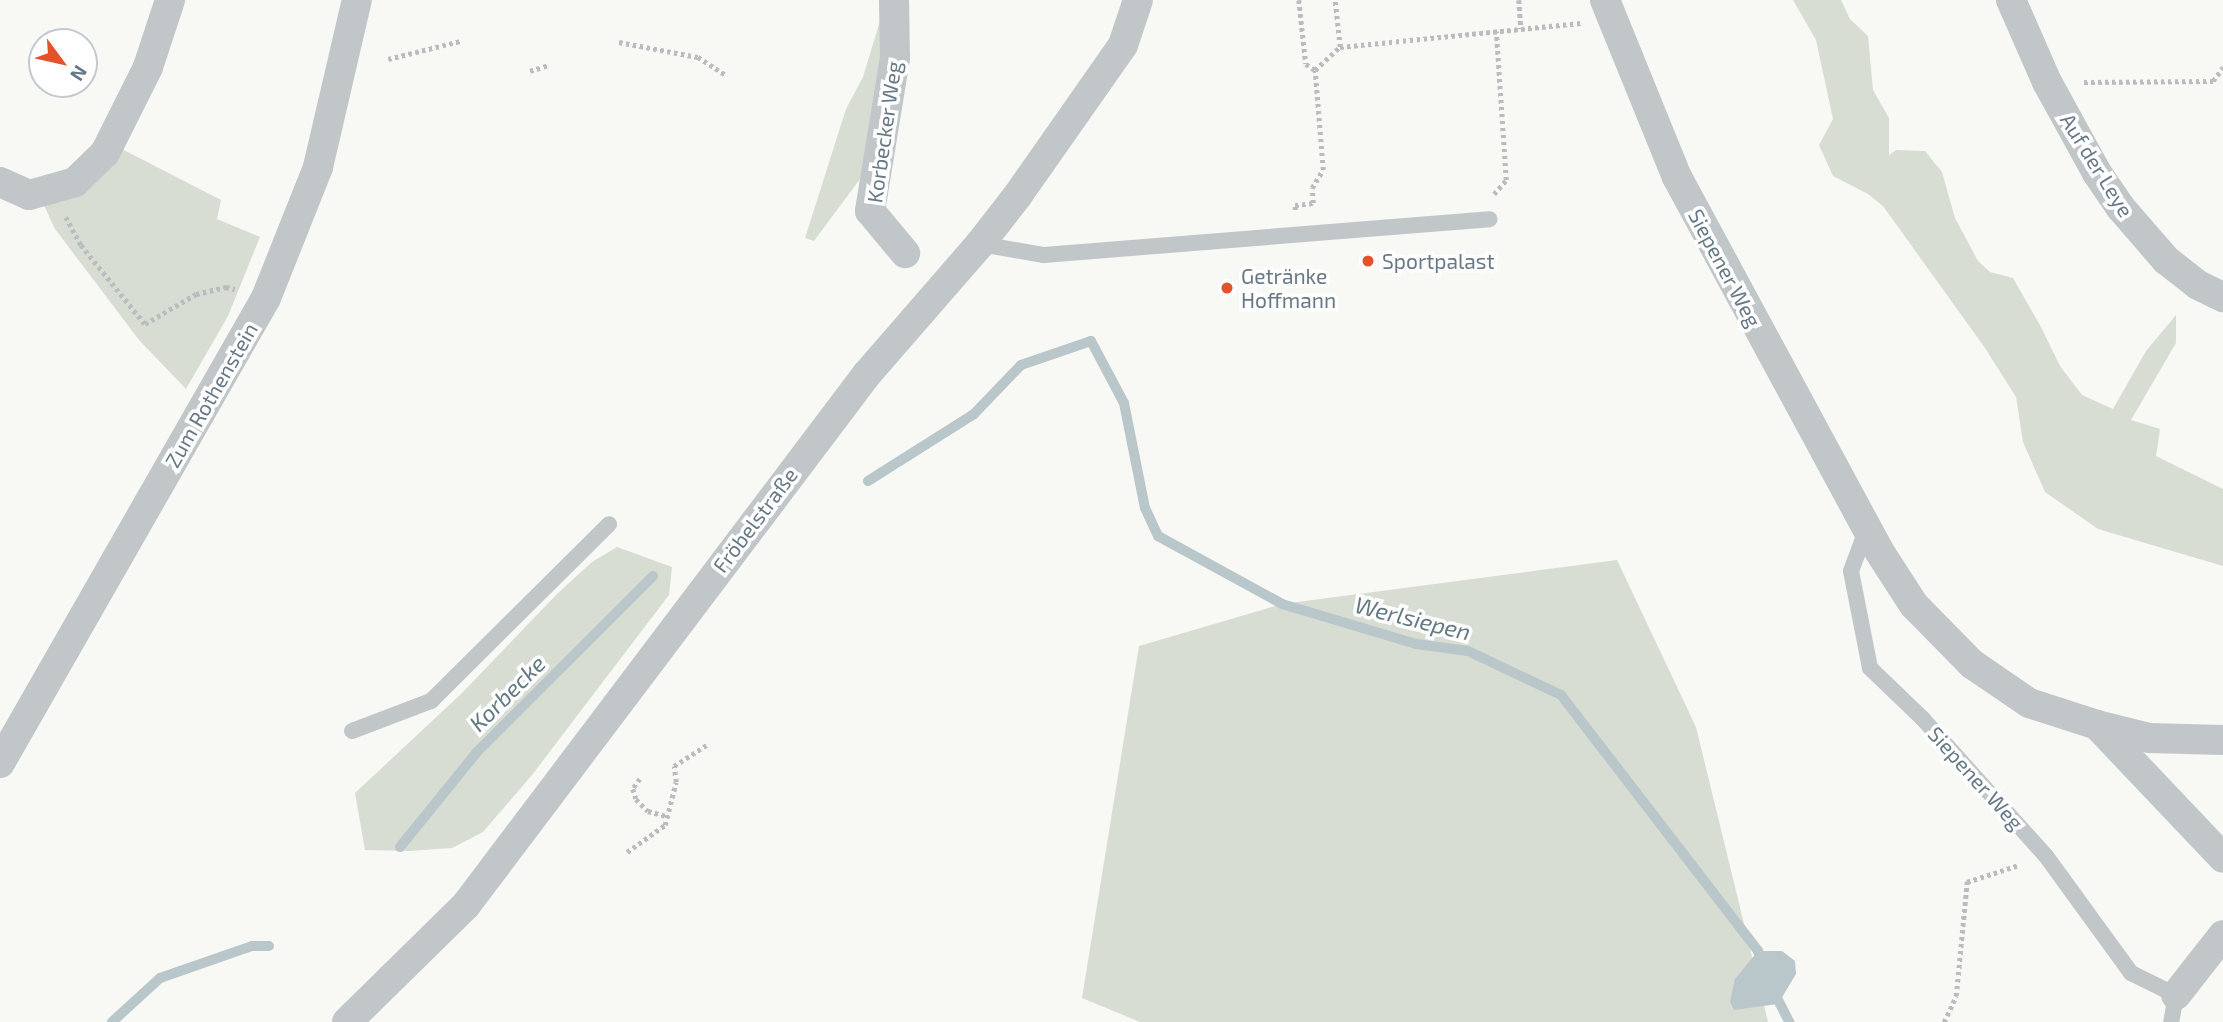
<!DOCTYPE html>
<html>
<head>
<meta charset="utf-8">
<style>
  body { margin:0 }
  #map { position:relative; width:2223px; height:1022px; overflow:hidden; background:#f8f8f5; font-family:"Exo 2",sans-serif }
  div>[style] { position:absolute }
  .green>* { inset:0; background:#d8ddd4 }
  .water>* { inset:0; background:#b9c6ca }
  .stream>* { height:10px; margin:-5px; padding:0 5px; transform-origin:5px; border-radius:5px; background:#b9c6ca }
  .path>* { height:4.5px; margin-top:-2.25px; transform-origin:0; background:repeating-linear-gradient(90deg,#b9bdc0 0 3.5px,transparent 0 7px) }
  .lane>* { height:16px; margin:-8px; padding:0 8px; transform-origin:8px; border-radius:8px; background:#c1c6c9 }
  .street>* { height:30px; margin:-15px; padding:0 15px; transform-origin:15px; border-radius:15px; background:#c1c6c9 }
  .dots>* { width:19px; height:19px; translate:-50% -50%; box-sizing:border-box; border:4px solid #fff; border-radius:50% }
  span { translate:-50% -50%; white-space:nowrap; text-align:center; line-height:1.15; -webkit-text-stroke:7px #fff; paint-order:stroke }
  .street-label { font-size:21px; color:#677986 }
  .poi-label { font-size:21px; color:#677986 }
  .left { translate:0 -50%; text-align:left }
  .water-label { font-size:23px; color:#637a82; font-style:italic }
  .north { position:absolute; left:28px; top:28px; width:70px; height:70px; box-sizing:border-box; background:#fff; border:2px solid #c2c9cf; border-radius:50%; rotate:123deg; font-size:19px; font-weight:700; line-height:28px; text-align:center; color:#677986 }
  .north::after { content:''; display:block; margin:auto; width:24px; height:32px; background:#e3522a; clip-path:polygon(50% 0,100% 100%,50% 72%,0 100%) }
</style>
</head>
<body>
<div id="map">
  <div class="green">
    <div style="clip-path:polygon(1793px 0,1841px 0,1850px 19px,1868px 36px,1873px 90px,1889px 118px,1889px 155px,1896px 150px,1925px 151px,1942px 172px,1955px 218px,1978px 261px,1990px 272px,2013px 278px,2041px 327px,2060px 366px,2082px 395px,2113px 409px,2146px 351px,2176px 315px,2176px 343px,2131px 420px,2160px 429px,2156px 456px,2223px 489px,2223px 566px,2098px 529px,2045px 492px,2023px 442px,2016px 397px,1985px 348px,1883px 206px,1868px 194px,1833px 176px,1819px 145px,1833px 119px,1816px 40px)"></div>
    <div style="clip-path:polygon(883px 11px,879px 92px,866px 171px,814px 241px,805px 238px,846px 109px,863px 77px)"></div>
    <div style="clip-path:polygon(116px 146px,221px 200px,217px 219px,260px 237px,228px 316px,186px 389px,139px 340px,55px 229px,41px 199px)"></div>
    <div style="clip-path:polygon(617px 547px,672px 567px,669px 595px,532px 775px,483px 832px,452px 848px,409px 851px,365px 850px,355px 793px,461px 694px,557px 594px,592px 562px)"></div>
    <div style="clip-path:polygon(1617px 560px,1696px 727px,1768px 1022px,1140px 1022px,1082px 998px,1139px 646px,1282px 604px)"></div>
  </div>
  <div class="water">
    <div style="clip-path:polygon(1758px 951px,1782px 951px,1795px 961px,1796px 974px,1778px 1004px,1734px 1010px,1730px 1002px,1735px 979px)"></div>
  </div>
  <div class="stream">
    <div style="left:868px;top:481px;width:125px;rotate:-32.3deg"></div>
    <div style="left:974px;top:414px;width:68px;rotate:-46.2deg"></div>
    <div style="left:1021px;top:365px;width:74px;rotate:-18.9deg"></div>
    <div style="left:1091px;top:341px;width:70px;rotate:62deg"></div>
    <div style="left:1124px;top:403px;width:107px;rotate:78.7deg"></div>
    <div style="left:1145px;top:508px;width:31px;rotate:65deg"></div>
    <div style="left:1158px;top:536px;width:141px;rotate:28.7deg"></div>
    <div style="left:1282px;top:604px;width:140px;rotate:16.6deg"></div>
    <div style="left:1416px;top:644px;width:52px;rotate:7.7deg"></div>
    <div style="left:1468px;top:651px;width:103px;rotate:25.3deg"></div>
    <div style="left:1561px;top:695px;width:323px;rotate:52.4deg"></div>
    <div style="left:1758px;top:951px;width:12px;rotate:70deg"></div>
    <div style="left:400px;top:847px;width:122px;rotate:-51deg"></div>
    <div style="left:477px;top:752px;width:249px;rotate:-45deg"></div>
    <div style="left:1773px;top:990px;width:36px;rotate:63deg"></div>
    <div style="left:112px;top:1022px;width:65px;rotate:-42.5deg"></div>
    <div style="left:160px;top:978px;width:97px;rotate:-19.2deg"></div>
    <div style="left:252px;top:946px;width:17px"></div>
  </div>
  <div class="path">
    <div style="left:1299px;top:0;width:64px;rotate:83.8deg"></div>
    <div style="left:1306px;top:64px;width:11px;rotate:34deg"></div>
    <div style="left:1519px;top:0;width:29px;rotate:86deg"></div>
    <div style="left:619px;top:42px;width:80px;rotate:10.8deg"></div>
    <div style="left:698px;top:57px;width:35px;rotate:33deg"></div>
    <div style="left:1340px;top:47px;width:242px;rotate:-5.7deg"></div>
    <div style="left:388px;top:59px;width:74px;rotate:-14deg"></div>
    <div style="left:530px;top:71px;width:20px;rotate:-18deg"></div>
    <div style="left:2084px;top:82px;width:129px;rotate:-0.4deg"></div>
    <div style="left:2213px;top:81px;width:17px;rotate:-54deg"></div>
    <div style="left:1494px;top:194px;width:18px;rotate:-49deg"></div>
    <div style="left:1506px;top:180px;width:149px;rotate:-93.8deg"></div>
    <div style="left:1295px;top:210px;width:5px;rotate:-90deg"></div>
    <div style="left:1295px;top:205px;width:18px;rotate:-6deg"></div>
    <div style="left:1313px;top:203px;width:15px;rotate:-94deg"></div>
    <div style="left:1312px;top:188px;width:21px;rotate:-59deg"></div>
    <div style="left:1323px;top:170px;width:100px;rotate:-94.6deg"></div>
    <div style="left:1315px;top:70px;width:34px;rotate:-43deg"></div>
    <div style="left:1340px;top:47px;width:47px;rotate:-96.1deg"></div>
    <div style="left:66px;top:217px;width:32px;rotate:62deg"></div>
    <div style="left:81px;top:245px;width:102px;rotate:51deg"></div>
    <div style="left:145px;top:324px;width:59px;rotate:-30.5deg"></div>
    <div style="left:196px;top:294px;width:31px;rotate:-13deg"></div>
    <div style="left:226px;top:287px;width:9px;rotate:13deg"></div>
    <div style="left:640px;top:779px;width:12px;rotate:125deg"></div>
    <div style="left:633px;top:789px;width:10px;rotate:73deg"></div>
    <div style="left:636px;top:799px;width:17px;rotate:45deg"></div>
    <div style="left:648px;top:811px;width:18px;rotate:16deg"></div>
    <div style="left:627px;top:852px;width:47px;rotate:-35.4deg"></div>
    <div style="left:665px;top:825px;width:44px;rotate:-75.7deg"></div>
    <div style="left:676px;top:782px;width:16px;rotate:-97deg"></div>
    <div style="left:674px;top:766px;width:40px;rotate:-32.9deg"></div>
    <div style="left:1944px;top:1022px;width:29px;rotate:-65deg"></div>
    <div style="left:1956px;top:996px;width:115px;rotate:-84.5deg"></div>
    <div style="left:1967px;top:882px;width:55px;rotate:-18.1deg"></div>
  </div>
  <div class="lane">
    <div style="left:980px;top:244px;width:65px;rotate:9.8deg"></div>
    <div style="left:1044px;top:255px;width:447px;rotate:-4.6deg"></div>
    <div style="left:1867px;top:528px;width:46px;rotate:110.4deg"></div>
    <div style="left:1851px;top:571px;width:99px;rotate:78.9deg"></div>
    <div style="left:1870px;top:668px;width:74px;rotate:43.9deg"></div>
    <div style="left:1923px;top:719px;width:184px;rotate:48.1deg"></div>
    <div style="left:2046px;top:856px;width:145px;rotate:54deg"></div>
    <div style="left:2131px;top:973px;width:50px;rotate:26.1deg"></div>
    <div style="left:2176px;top:995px;width:27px;rotate:100deg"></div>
    <div style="left:352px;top:731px;width:85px;rotate:-20.8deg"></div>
    <div style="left:431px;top:701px;width:251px;rotate:-44.8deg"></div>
  </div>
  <div class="street">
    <div style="left:894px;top:0;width:58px;rotate:89deg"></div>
    <div style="left:895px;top:58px;width:155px;rotate:99.3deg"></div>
    <div style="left:870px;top:211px;width:55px;rotate:50.2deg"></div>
    <div style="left:1605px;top:0;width:191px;rotate:67.9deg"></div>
    <div style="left:1677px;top:177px;width:425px;rotate:61.6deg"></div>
    <div style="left:1879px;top:551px;width:64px;rotate:57.1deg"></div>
    <div style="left:1914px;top:605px;width:83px;rotate:45.5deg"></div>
    <div style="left:1972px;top:664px;width:69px;rotate:34.4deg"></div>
    <div style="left:2029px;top:703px;width:71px;rotate:17.9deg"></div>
    <div style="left:2097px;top:725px;width:54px;rotate:14deg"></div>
    <div style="left:2149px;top:738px;width:74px;rotate:1.5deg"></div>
    <div style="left:2011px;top:0;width:90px;rotate:66.3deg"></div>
    <div style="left:2047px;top:82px;width:104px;rotate:61.2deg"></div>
    <div style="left:2097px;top:173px;width:42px;rotate:55.6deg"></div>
    <div style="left:2121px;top:208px;width:69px;rotate:49.1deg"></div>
    <div style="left:2166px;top:260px;width:41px;rotate:38deg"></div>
    <div style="left:2198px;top:285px;width:28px;rotate:26deg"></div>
    <div style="left:0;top:182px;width:32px;rotate:24deg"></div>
    <div style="left:29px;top:195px;width:23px;rotate:-15deg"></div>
    <div style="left:51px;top:189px;width:25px;rotate:-16deg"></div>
    <div style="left:75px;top:182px;width:42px;rotate:-44deg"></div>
    <div style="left:105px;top:153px;width:96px;rotate:-63.4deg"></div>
    <div style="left:148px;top:67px;width:71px;rotate:-71.8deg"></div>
    <div style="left:2097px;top:725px;width:183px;rotate:46.5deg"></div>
    <div style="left:0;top:763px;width:536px;rotate:-60.23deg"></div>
    <div style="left:266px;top:298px;width:141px;rotate:-68.3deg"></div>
    <div style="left:318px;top:167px;width:171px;rotate:-76.9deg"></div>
    <div style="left:2176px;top:995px;width:76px;rotate:-51.9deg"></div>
    <div style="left:347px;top:1022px;width:167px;rotate:-44.5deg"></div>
    <div style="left:466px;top:905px;width:665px;rotate:-52.94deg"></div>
    <div style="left:867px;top:374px;width:172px;rotate:-49deg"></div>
    <div style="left:980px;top:244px;width:62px;rotate:-52.2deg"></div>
    <div style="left:1018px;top:195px;width:183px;rotate:-55deg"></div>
    <div style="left:1123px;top:45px;width:47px;rotate:-71.6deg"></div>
  </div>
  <div class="dots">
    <div style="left:1368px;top:261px;background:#e3522a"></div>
    <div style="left:1227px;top:288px;background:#e3522a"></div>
  </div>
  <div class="street-label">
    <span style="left:884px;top:132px;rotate:-82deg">Korbecker Weg</span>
    <span style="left:2097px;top:165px;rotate:58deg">Auf der Leye</span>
    <span style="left:1725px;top:268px;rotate:62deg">Siepener Weg</span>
    <span style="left:211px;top:395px;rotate:-60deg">Zum Rothenstein</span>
    <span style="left:755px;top:520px;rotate:-53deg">Fröbelstraße</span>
    <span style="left:1976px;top:778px;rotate:48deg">Siepener Weg</span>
  </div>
  <div class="poi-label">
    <span class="left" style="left:1382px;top:261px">Sportpalast</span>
    <span class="left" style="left:1241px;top:288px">Getränke<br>Hoffmann</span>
  </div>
  <div class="water-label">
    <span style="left:1413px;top:618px;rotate:14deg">Werlsiepen</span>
    <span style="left:507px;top:693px;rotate:-45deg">Korbecke</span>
  </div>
  <div class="north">N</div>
</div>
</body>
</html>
